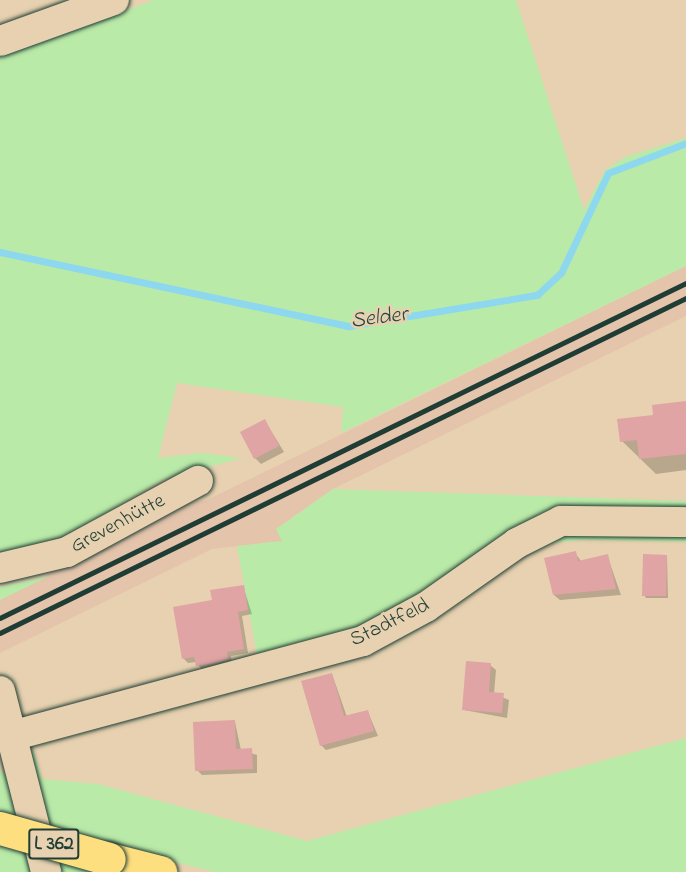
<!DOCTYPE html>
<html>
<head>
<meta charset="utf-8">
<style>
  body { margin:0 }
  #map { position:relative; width:686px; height:872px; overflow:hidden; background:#e7d1b0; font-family:"Indie Flower",sans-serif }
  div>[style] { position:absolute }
  .built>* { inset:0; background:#e5c4ac }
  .green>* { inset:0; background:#baeaa8 }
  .shadow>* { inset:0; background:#0003 }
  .stream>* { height:7px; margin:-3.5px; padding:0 3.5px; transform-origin:3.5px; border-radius:3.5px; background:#8ed8ef }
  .building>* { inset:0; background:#dfa4a3 }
  .roads { filter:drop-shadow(0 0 2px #1f3d34) drop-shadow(0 0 2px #1f3d34) }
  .minor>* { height:30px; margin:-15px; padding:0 15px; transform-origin:15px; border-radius:15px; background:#e7d1b0 }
  .major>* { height:33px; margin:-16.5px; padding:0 16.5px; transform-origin:16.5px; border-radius:16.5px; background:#fedf80 }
  .rail>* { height:4.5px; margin:-2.25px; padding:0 2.25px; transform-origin:2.25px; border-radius:2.25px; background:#1f3d34 }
  .bridges { filter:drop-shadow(0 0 2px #1f3d34) drop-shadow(0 0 2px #1f3d34) }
  .major-bridge>* { height:33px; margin:-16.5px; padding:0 16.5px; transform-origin:16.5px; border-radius:16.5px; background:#fedf80 }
  span { translate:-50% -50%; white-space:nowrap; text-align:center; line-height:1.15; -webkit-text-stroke:5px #e7d1b0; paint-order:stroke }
  .shield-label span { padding:2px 4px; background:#e7d1b0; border:2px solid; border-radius:4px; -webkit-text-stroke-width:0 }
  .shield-label { font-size:20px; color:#1f3d34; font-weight:700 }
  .street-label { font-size:21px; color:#1f3d34 }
  .water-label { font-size:22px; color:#25453d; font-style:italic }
</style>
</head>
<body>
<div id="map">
  <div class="built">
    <div style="clip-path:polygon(686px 266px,686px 316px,333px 489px,277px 529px,283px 541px,212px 549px,0 653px,0 600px,178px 505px,207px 500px)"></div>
  </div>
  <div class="green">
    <div style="clip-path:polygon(154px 0,516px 0,584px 210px,605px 170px,625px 157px,686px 138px,686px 266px,341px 433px,343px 407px,177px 383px,158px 458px,201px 453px,242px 458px,164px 479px,68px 535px,0 555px,0 56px)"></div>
    <div style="clip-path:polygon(333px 489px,686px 501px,686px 512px,587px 511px,358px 632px,258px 661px,237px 546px,282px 541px,276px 529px)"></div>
    <div style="clip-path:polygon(686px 531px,686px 542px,583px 540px,531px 545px,552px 532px)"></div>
    <div style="clip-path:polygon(49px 576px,0 600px,0 587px)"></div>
    <div style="clip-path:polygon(686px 738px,686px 872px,216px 872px,108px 846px,102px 872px,55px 872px,28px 765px,33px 749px,42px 779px,98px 784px,307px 841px)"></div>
    <div style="clip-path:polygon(0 771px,7px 774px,21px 822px,0 816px)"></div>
    <div style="clip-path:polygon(0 842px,30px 851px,36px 872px,0 872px)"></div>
  </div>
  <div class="shadow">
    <div style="clip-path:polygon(686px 402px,686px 470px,656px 474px,622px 441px)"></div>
    <div style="clip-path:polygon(265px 421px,284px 452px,261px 464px,255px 458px)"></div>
    <div style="clip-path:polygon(575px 553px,581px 561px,607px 555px,621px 595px,560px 600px,554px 595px)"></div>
    <div style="clip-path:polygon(667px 556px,668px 598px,646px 598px,644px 595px)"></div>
    <div style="clip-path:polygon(243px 586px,252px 614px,242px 616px,248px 653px,231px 656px,232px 664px,202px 670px,196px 662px,188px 663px,184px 659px,214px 601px)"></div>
    <div style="clip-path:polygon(490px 665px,496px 670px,494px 694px,509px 700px,507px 718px,464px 710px)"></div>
    <div style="clip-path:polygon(332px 674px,347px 717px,368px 712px,378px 736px,326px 750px,321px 745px)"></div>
    <div style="clip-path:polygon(235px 722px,241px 750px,257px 755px,257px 773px,202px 775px,197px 770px)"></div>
  </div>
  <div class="stream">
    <div style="left:0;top:252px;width:357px;rotate:12deg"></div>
    <div style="left:349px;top:326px;width:191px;rotate:-9.4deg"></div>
    <div style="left:537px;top:295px;width:33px;rotate:-43deg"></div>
    <div style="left:561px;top:273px;width:110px;rotate:-64.8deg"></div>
    <div style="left:608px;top:173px;width:84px;rotate:-21deg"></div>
  </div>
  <div class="building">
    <div style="clip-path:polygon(686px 401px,686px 454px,639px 459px,637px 440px,620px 442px,617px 419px,653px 415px,652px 405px)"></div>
    <div style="clip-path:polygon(265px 419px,279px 446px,254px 459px,240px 432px)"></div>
    <div style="clip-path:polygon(576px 551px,578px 561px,608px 554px,616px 589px,553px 595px,544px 558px)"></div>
    <div style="clip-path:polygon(643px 554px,667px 555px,666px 596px,642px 596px)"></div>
    <div style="clip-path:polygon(244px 585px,248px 610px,238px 612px,244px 649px,227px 652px,228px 659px,216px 663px,196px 666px,194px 657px,182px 659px,173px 607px,212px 600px,210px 590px)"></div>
    <div style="clip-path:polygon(466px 661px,491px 663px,489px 692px,504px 693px,502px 713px,462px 710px)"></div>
    <div style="clip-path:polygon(332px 673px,344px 716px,368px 710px,374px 731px,320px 746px,301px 681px)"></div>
    <div style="clip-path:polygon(235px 720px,236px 749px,252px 748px,253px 769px,195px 771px,193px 722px)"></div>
  </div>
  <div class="roads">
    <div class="minor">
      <div style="left:0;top:41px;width:121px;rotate:-19.8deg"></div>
      <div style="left:0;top:568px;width:69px;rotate:-13.4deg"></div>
      <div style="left:67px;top:552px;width:149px;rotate:-28.5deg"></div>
      <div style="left:0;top:691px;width:187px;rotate:75.7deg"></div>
      <div style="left:11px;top:736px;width:365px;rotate:-15.1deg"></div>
      <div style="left:363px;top:641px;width:72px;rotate:-28.4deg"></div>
      <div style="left:426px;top:607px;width:111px;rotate:-35.1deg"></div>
      <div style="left:517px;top:543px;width:49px;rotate:-26.6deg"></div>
      <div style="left:561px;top:521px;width:125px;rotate:0.5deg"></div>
    </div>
    <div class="major">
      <div style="left:109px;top:859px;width:53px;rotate:14.3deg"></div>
    </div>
  </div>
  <div class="rail">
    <div style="left:0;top:618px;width:763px;rotate:-26.03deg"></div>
    <div style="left:0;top:633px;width:763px;rotate:-26.03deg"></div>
  </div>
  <div class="bridges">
    <div class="major-bridge">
      <div style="left:0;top:828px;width:113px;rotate:15.9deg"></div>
    </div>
  </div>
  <div class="shield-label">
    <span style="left:54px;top:844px">L 362</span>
  </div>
  <div class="street-label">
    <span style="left:118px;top:524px;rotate:-28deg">Grevenhütte</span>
    <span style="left:390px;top:623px;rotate:-26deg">Stadtfeld</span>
  </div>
  <div class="water-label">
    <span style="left:379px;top:319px;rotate:-7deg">Selder</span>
  </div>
</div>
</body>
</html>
